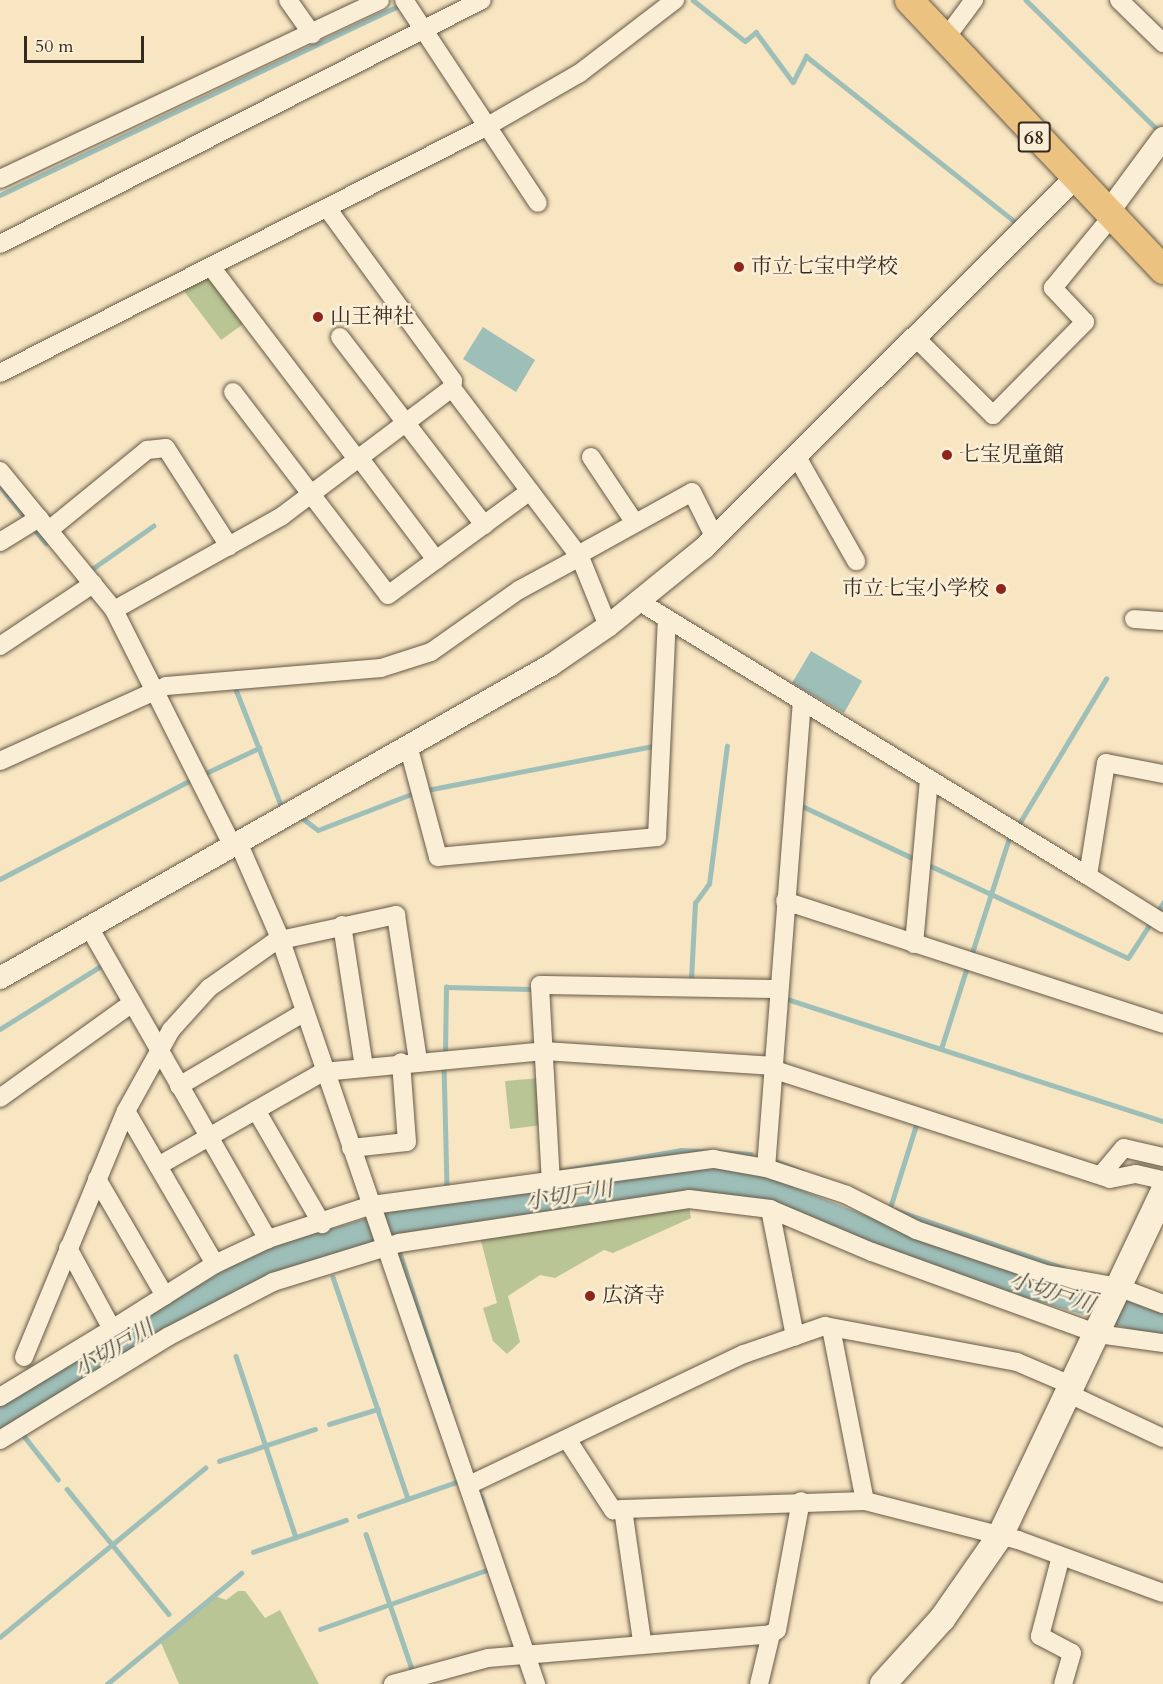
<!DOCTYPE html>
<html>
<head>
<meta charset="utf-8">
<style>
  body { margin:0 }
  #map { position:relative; width:1163px; height:1684px; overflow:hidden; background:#f8e5c2; font-family:Cardo,"Noto Serif JP",serif }
  div>[style] { position:absolute }
  .green>* { inset:0; background:#bac595 }
  .water>* { inset:0; background:#9ebeb8 }
  .stream>* { height:4.5px; margin:-2.25px; padding:0 2.25px; transform-origin:2.25px; border-radius:2.25px; background:#9ebeb8 }
  .river>* { height:28px; margin:-14px; padding:0 14px; transform-origin:14px; border-radius:14px; background:#9ebeb8 }
  .roads { filter:drop-shadow(0 0 2px #655946) drop-shadow(0 0 2px #655946) }
  .minor>* { height:18px; margin:-9px; padding:0 9px; transform-origin:9px; border-radius:9px; background:#faeed7 }
  .tertiary>* { height:22px; margin:-11px; padding:0 11px; transform-origin:11px; border-radius:11px; background:#faeed7 }
  .secondary>* { height:26px; margin:-13px; padding:0 13px; transform-origin:13px; border-radius:13px; background:#faeed7 }
  .primary>* { height:28px; margin:-14px; padding:0 14px; transform-origin:14px; border-radius:14px; background:#ecc281 }
  .dots>* { width:16px; height:16px; translate:-50% -50%; box-sizing:border-box; border:3px solid #faeed7; border-radius:50% }
  span { translate:-50% -50%; white-space:nowrap; text-align:center; line-height:1.15; -webkit-text-stroke:5px #faeed7; paint-order:stroke }
  .shield-label span { padding:2px 4px; background:#faeed7; border:2px solid; border-radius:4px; -webkit-text-stroke-width:0 }
  .shield-label { font-size:20px; color:#342a1d; font-weight:700 }
  .poi-label { font-size:21px; color:#342a1d }
  .left { translate:0 -50%; text-align:left }
  .right { translate:-100% -50%; text-align:right }
  .water-label { font-size:22px; color:#4e4f44; font-style:italic }
  .scale { position:absolute; left:24px; top:36px; width:120px; height:27px; box-sizing:border-box; border:3px solid #342a1d; border-top:0; padding-left:8px; font-size:18px; line-height:21px; white-space:nowrap; color:#342a1d; -webkit-text-stroke:4px #faeed7; paint-order:stroke }
</style>
</head>
<body>
<div id="map">
  <div class="green">
    <div style="clip-path:polygon(213px 275px,249px 320px,221px 340px,183px 290px)"></div>
    <div style="clip-path:polygon(540px 1078px,542px 1125px,510px 1129px,505px 1081px)"></div>
    <div style="clip-path:polygon(688px 1202px,691px 1218px,613px 1253px,604px 1250px,555px 1278px,540px 1275px,508px 1296px,520px 1342px,507px 1354px,493px 1341px,483px 1308px,497px 1303px,480px 1237px)"></div>
    <div style="clip-path:polygon(238px 1591px,245px 1591px,265px 1618px,280px 1610px,319px 1684px,179px 1684px,161px 1643px,215px 1596px,226px 1600px)"></div>
  </div>
  <div class="water">
    <div style="clip-path:polygon(483px 327px,535px 360px,516px 392px,463px 359px)"></div>
    <div style="clip-path:polygon(811px 651px,862px 681px,844px 713px,792px 683px)"></div>
  </div>
  <div class="stream">
    <div style="left:693px;top:0;width:66px;rotate:38.3deg"></div>
    <div style="left:745px;top:41px;width:14px;rotate:-39deg"></div>
    <div style="left:756px;top:32px;width:62px;rotate:53.5deg"></div>
    <div style="left:793px;top:82px;width:29px;rotate:-63deg"></div>
    <div style="left:806px;top:56px;width:265px;rotate:38.4deg"></div>
    <div style="left:1026px;top:0;width:182px;rotate:44.6deg"></div>
    <div style="left:0;top:195px;width:445px;rotate:-25.4deg"></div>
    <div style="left:0;top:486px;width:35px;rotate:51deg"></div>
    <div style="left:35px;top:530px;width:17px;rotate:50deg"></div>
    <div style="left:92px;top:569px;width:75px;rotate:-35.2deg"></div>
    <div style="left:235px;top:687px;width:66px;rotate:68.5deg"></div>
    <div style="left:206px;top:773px;width:59px;rotate:-25.3deg"></div>
    <div style="left:259px;top:748px;width:61px;rotate:68.9deg"></div>
    <div style="left:427px;top:790px;width:231px;rotate:-11deg"></div>
    <div style="left:800px;top:805px;width:129px;rotate:25.2deg"></div>
    <div style="left:301px;top:817px;width:21px;rotate:37deg"></div>
    <div style="left:318px;top:830px;width:103px;rotate:-21.1deg"></div>
    <div style="left:1017px;top:827px;width:173px;rotate:-59deg"></div>
    <div style="left:931px;top:866px;width:217px;rotate:25deg"></div>
    <div style="left:1128px;top:958px;width:40px;rotate:-57.1deg"></div>
    <div style="left:0;top:879px;width:215px;rotate:-27.4deg"></div>
    <div style="left:1157px;top:912px;width:11px;rotate:-56deg"></div>
    <div style="left:971px;top:956px;width:124px;rotate:-72.1deg"></div>
    <div style="left:691px;top:979px;width:76px;rotate:-87deg"></div>
    <div style="left:695px;top:903px;width:24px;rotate:-54deg"></div>
    <div style="left:709px;top:884px;width:139px;rotate:-82.6deg"></div>
    <div style="left:787px;top:999px;width:395px;rotate:18deg"></div>
    <div style="left:0;top:1029px;width:119px;rotate:-32deg"></div>
    <div style="left:941px;top:1049px;width:86px;rotate:-72.4deg"></div>
    <div style="left:445px;top:1052px;width:65px;rotate:-89.1deg"></div>
    <div style="left:446px;top:987px;width:88px;rotate:1.3deg"></div>
    <div style="left:444px;top:1064px;width:124px;rotate:88.6deg"></div>
    <div style="left:778px;top:1162px;width:26px;rotate:21deg"></div>
    <div style="left:561px;top:1171px;width:122px;rotate:-9.9deg"></div>
    <div style="left:681px;top:1150px;width:70px;rotate:3.3deg"></div>
    <div style="left:449px;top:1207px;width:8px;rotate:76deg"></div>
    <div style="left:890px;top:1208px;width:90px;rotate:-72.6deg"></div>
    <div style="left:895px;top:1210px;width:178px;rotate:19deg"></div>
    <div style="left:878px;top:1235px;width:10px;rotate:-73deg"></div>
    <div style="left:399px;top:1250px;width:159px;rotate:72deg"></div>
    <div style="left:333px;top:1277px;width:234px;rotate:71.3deg"></div>
    <div style="left:236px;top:1356px;width:191px;rotate:71.7deg"></div>
    <div style="left:329px;top:1424px;width:51px;rotate:-17deg"></div>
    <div style="left:24px;top:1436px;width:55px;rotate:51.7deg"></div>
    <div style="left:219px;top:1461px;width:101px;rotate:-18.4deg"></div>
    <div style="left:67px;top:1489px;width:161px;rotate:50.8deg"></div>
    <div style="left:481px;top:1496px;width:22px;rotate:72deg"></div>
    <div style="left:359px;top:1516px;width:103px;rotate:-19.3deg"></div>
    <div style="left:366px;top:1534px;width:143px;rotate:71.2deg"></div>
    <div style="left:253px;top:1552px;width:98px;rotate:-19deg"></div>
    <div style="left:320px;top:1629px;width:177px;rotate:-19.5deg"></div>
    <div style="left:0;top:1637px;width:266px;rotate:-39.5deg"></div>
    <div style="left:107px;top:1684px;width:174px;rotate:-39.6deg"></div>
  </div>
  <div class="river">
    <div style="left:0;top:1417px;width:306px;rotate:-30.2deg"></div>
    <div style="left:265px;top:1263px;width:153px;rotate:-16.3deg"></div>
    <div style="left:412px;top:1220px;width:272px;rotate:-8.7deg"></div>
    <div style="left:681px;top:1179px;width:68px;rotate:5deg"></div>
    <div style="left:749px;top:1185px;width:182px;rotate:21.2deg"></div>
    <div style="left:919px;top:1251px;width:255px;rotate:16.7deg"></div>
  </div>
  <div class="roads">
    <div class="minor">
      <div style="left:288px;top:0;width:42px;rotate:54.8deg"></div>
      <div style="left:404px;top:0;width:243px;rotate:56.6deg"></div>
      <div style="left:1119px;top:0;width:62px;rotate:44.3deg"></div>
      <div style="left:945px;top:39px;width:49px;rotate:-53.4deg"></div>
      <div style="left:0;top:179px;width:420px;rotate:-25.2deg"></div>
      <div style="left:327px;top:208px;width:214px;rotate:53.9deg"></div>
      <div style="left:453px;top:381px;width:7px;rotate:98deg"></div>
      <div style="left:452px;top:388px;width:212px;rotate:52.9deg"></div>
      <div style="left:580px;top:557px;width:74px;rotate:67.9deg"></div>
      <div style="left:0;top:244px;width:540px;rotate:-26.85deg"></div>
      <div style="left:212px;top:268px;width:238px;rotate:52.8deg"></div>
      <div style="left:340px;top:337px;width:237px;rotate:52.5deg"></div>
      <div style="left:916px;top:338px;width:109px;rotate:45deg"></div>
      <div style="left:993px;top:415px;width:131px;rotate:-45.3deg"></div>
      <div style="left:1085px;top:322px;width:47px;rotate:-133.3deg"></div>
      <div style="left:1053px;top:288px;width:94px;rotate:-50.6deg"></div>
      <div style="left:0;top:373px;width:545px;rotate:-26.85deg"></div>
      <div style="left:486px;top:127px;width:108px;rotate:-29.9deg"></div>
      <div style="left:580px;top:73px;width:120px;rotate:-37.5deg"></div>
      <div style="left:233px;top:392px;width:255px;rotate:52.6deg"></div>
      <div style="left:388px;top:595px;width:176px;rotate:-36.2deg"></div>
      <div style="left:358px;top:456px;width:130px;rotate:53.1deg"></div>
      <div style="left:591px;top:457px;width:79px;rotate:56.3deg"></div>
      <div style="left:797px;top:457px;width:120px;rotate:60.4deg"></div>
      <div style="left:0;top:471px;width:180px;rotate:50.6deg"></div>
      <div style="left:114px;top:610px;width:263px;rotate:63.3deg"></div>
      <div style="left:49px;top:530px;width:127px;rotate:-39.2deg"></div>
      <div style="left:147px;top:450px;width:19px;rotate:-6deg"></div>
      <div style="left:166px;top:448px;width:117px;rotate:57.3deg"></div>
      <div style="left:0;top:542px;width:46px;rotate:-31.6deg"></div>
      <div style="left:578px;top:555px;width:130px;rotate:-28.9deg"></div>
      <div style="left:692px;top:492px;width:51px;rotate:63.4deg"></div>
      <div style="left:640px;top:602px;width:525px;rotate:31.45deg"></div>
      <div style="left:114px;top:610px;width:193px;rotate:-29.2deg"></div>
      <div style="left:282px;top:516px;width:213px;rotate:-37deg"></div>
      <div style="left:1134px;top:619px;width:29px;rotate:4deg"></div>
      <div style="left:0;top:646px;width:112px;rotate:-33.7deg"></div>
      <div style="left:408px;top:745px;width:116px;rotate:75deg"></div>
      <div style="left:438px;top:857px;width:220px;rotate:-5.2deg"></div>
      <div style="left:657px;top:837px;width:218px;rotate:-87.4deg"></div>
      <div style="left:0;top:761px;width:182px;rotate:-24.3deg"></div>
      <div style="left:166px;top:686px;width:216px;rotate:-4.8deg"></div>
      <div style="left:381px;top:668px;width:52px;rotate:-17.7deg"></div>
      <div style="left:431px;top:652px;width:108px;rotate:-35.2deg"></div>
      <div style="left:519px;top:590px;width:69px;rotate:-28.4deg"></div>
      <div style="left:1163px;top:774px;width:58px;rotate:-169.1deg"></div>
      <div style="left:1106px;top:763px;width:114px;rotate:99.1deg"></div>
      <div style="left:1088px;top:876px;width:89px;rotate:32.1deg"></div>
      <div style="left:238px;top:842px;width:105px;rotate:66.4deg"></div>
      <div style="left:280px;top:938px;width:789px;rotate:71.06deg"></div>
      <div style="left:785px;top:901px;width:398px;rotate:18deg"></div>
      <div style="left:342px;top:925px;width:144px;rotate:81.2deg"></div>
      <div style="left:89px;top:927px;width:360px;rotate:60.2deg"></div>
      <div style="left:281px;top:940px;width:118px;rotate:-12.3deg"></div>
      <div style="left:396px;top:915px;width:147px;rotate:81.4deg"></div>
      <div style="left:914px;top:944px;width:166px;rotate:-84.8deg"></div>
      <div style="left:775px;top:1070px;width:352px;rotate:18deg"></div>
      <div style="left:1110px;top:1179px;width:26px;rotate:-11deg"></div>
      <div style="left:1136px;top:1174px;width:28px;rotate:13deg"></div>
      <div style="left:179px;top:1086px;width:144px;rotate:-30.5deg"></div>
      <div style="left:0;top:1098px;width:163px;rotate:-35.7deg"></div>
      <div style="left:256px;top:1110px;width:132px;rotate:59.9deg"></div>
      <div style="left:126px;top:1111px;width:177px;rotate:59.8deg"></div>
      <div style="left:351px;top:1148px;width:56px;rotate:-6.1deg"></div>
      <div style="left:407px;top:1142px;width:80px;rotate:-94.3deg"></div>
      <div style="left:158px;top:1166px;width:190px;rotate:-29.7deg"></div>
      <div style="left:323px;top:1072px;width:222px;rotate:-5.4deg"></div>
      <div style="left:544px;top:1051px;width:231px;rotate:3.7deg"></div>
      <div style="left:766px;top:1168px;width:468px;rotate:-85.6deg"></div>
      <div style="left:1101px;top:1175px;width:35px;rotate:-50deg"></div>
      <div style="left:1124px;top:1148px;width:40px;rotate:13deg"></div>
      <div style="left:97px;top:1179px;width:135px;rotate:59.8deg"></div>
      <div style="left:551px;top:1183px;width:198px;rotate:-93.2deg"></div>
      <div style="left:540px;top:985px;width:238px;rotate:1deg"></div>
      <div style="left:770px;top:1209px;width:130px;rotate:78.9deg"></div>
      <div style="left:68px;top:1248px;width:92px;rotate:61.5deg"></div>
      <div style="left:112px;top:1329px;width:122px;rotate:-32.3deg"></div>
      <div style="left:215px;top:1264px;width:59px;rotate:-25.3deg"></div>
      <div style="left:268px;top:1239px;width:109px;rotate:-18.1deg"></div>
      <div style="left:372px;top:1205px;width:345px;rotate:-7.7deg"></div>
      <div style="left:714px;top:1159px;width:53px;rotate:9.8deg"></div>
      <div style="left:766px;top:1168px;width:85px;rotate:18.4deg"></div>
      <div style="left:847px;top:1195px;width:77px;rotate:26.9deg"></div>
      <div style="left:916px;top:1230px;width:137px;rotate:18.7deg"></div>
      <div style="left:1046px;top:1274px;width:73px;rotate:10.2deg"></div>
      <div style="left:1118px;top:1287px;width:48px;rotate:20.7deg"></div>
      <div style="left:831px;top:1328px;width:176px;rotate:78.9deg"></div>
      <div style="left:24px;top:1357px;width:266px;rotate:-67.5deg"></div>
      <div style="left:126px;top:1111px;width:93px;rotate:-60.9deg"></div>
      <div style="left:171px;top:1030px;width:57px;rotate:-47.9deg"></div>
      <div style="left:209px;top:988px;width:87px;rotate:-35.2deg"></div>
      <div style="left:1069px;top:1394px;width:104px;rotate:25.1deg"></div>
      <div style="left:0;top:1397px;width:131px;rotate:-31.3deg"></div>
      <div style="left:567px;top:1439px;width:85px;rotate:57.1deg"></div>
      <div style="left:613px;top:1510px;width:10px;rotate:-6deg"></div>
      <div style="left:0;top:1440px;width:198px;rotate:-31.6deg"></div>
      <div style="left:169px;top:1336px;width:117px;rotate:-27.4deg"></div>
      <div style="left:273px;top:1282px;width:132px;rotate:-17.2deg"></div>
      <div style="left:399px;top:1243px;width:293px;rotate:-8.6deg"></div>
      <div style="left:689px;top:1199px;width:82px;rotate:7deg"></div>
      <div style="left:770px;top:1209px;width:111px;rotate:22.9deg"></div>
      <div style="left:872px;top:1252px;width:240px;rotate:19.9deg"></div>
      <div style="left:1098px;top:1334px;width:66px;rotate:7.9deg"></div>
      <div style="left:469px;top:1485px;width:305px;rotate:-25.5deg"></div>
      <div style="left:744px;top:1354px;width:86px;rotate:-19.1deg"></div>
      <div style="left:825px;top:1326px;width:195px;rotate:10.6deg"></div>
      <div style="left:1017px;top:1362px;width:61px;rotate:23.2deg"></div>
      <div style="left:1061px;top:1556px;width:83px;rotate:104.7deg"></div>
      <div style="left:1040px;top:1636px;width:36px;rotate:28deg"></div>
      <div style="left:1072px;top:1653px;width:32px;rotate:106deg"></div>
      <div style="left:771px;top:1634px;width:7px;rotate:-34deg"></div>
      <div style="left:777px;top:1630px;width:131px;rotate:-79.5deg"></div>
      <div style="left:642px;top:1641px;width:133px;rotate:-98.2deg"></div>
      <div style="left:623px;top:1509px;width:242px;rotate:-1.9deg"></div>
      <div style="left:865px;top:1501px;width:158px;rotate:14.3deg"></div>
      <div style="left:1018px;top:1540px;width:154px;rotate:20.1deg"></div>
      <div style="left:393px;top:1684px;width:98px;rotate:-15.3deg"></div>
      <div style="left:488px;top:1658px;width:284px;rotate:-4.8deg"></div>
      <div style="left:771px;top:1634px;width:51px;rotate:103.5deg"></div>
    </div>
    <div class="tertiary">
      <div style="left:1109px;top:211px;width:91px;rotate:-53.5deg"></div>
      <div style="left:0;top:978px;width:634px;rotate:-29.6deg"></div>
      <div style="left:551px;top:665px;width:69px;rotate:-34.4deg"></div>
      <div style="left:608px;top:626px;width:124px;rotate:-39.1deg"></div>
      <div style="left:704px;top:548px;width:523px;rotate:-44.92deg"></div>
    </div>
    <div class="secondary">
      <div style="left:883px;top:1684px;width:88px;rotate:-47.8deg"></div>
      <div style="left:942px;top:1619px;width:101px;rotate:-55.1deg"></div>
      <div style="left:1000px;top:1536px;width:381px;rotate:-64.6deg"></div>
    </div>
    <div class="primary">
      <div style="left:909px;top:0;width:371px;rotate:46.7deg"></div>
    </div>
  </div>
  <div class="dots">
    <div style="left:739px;top:267px;background:#8f2418"></div>
    <div style="left:318px;top:317px;background:#8f2418"></div>
    <div style="left:947px;top:455px;background:#8f2418"></div>
    <div style="left:1001px;top:589px;background:#8f2418"></div>
    <div style="left:590px;top:1296px;background:#8f2418"></div>
  </div>
  <div class="shield-label">
    <span style="left:1034px;top:137px">68</span>
  </div>
  <div class="poi-label">
    <span class="left" style="left:751px;top:267px">市立七宝中学校</span>
    <span class="left" style="left:330px;top:317px">山王神社</span>
    <span class="left" style="left:959px;top:455px">七宝児童館</span>
    <span class="right" style="left:989px;top:589px">市立七宝小学校</span>
    <span class="left" style="left:602px;top:1296px">広済寺</span>
  </div>
  <div class="water-label">
    <span style="left:569px;top:1196px;rotate:-9deg">小切戸川</span>
    <span style="left:1052px;top:1293px;rotate:18deg">小切戸川</span>
    <span style="left:114px;top:1349px;rotate:-31deg">小切戸川</span>
  </div>
  <div class="scale">50 m</div>
</div>
</body>
</html>
